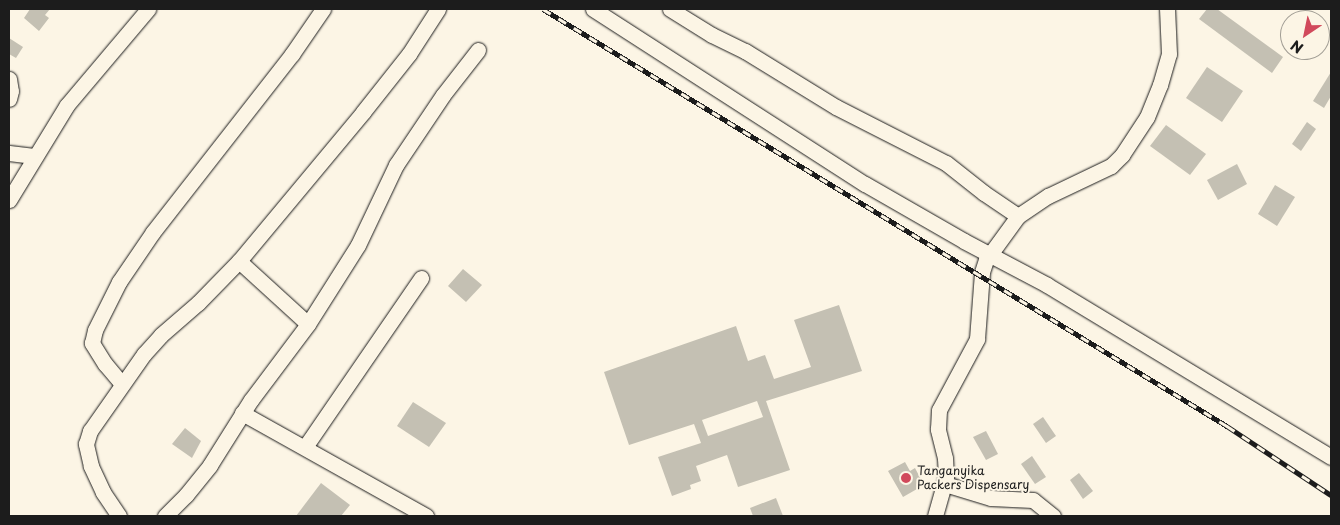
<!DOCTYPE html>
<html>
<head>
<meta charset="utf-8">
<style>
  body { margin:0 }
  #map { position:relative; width:1340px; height:525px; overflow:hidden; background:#fcf5e5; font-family:"Playpen Sans",sans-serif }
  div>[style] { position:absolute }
  .building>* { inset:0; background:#c4c0b3 }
  .roads { filter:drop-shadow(0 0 1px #1c1c1c) drop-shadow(0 0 1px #1c1c1c) }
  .minor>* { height:15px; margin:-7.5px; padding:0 7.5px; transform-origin:7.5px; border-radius:7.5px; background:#fcf5e5 }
  .rail>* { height:5px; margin-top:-2.5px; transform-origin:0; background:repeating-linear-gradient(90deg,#fcf5e5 0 9px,#1c1c1c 0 18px); box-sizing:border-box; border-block:1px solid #1c1c1c }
  .dots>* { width:14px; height:14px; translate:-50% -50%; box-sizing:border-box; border:2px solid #fcf5e5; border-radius:50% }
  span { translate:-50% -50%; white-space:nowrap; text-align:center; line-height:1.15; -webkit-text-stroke:4px #fcf5e5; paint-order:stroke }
  .poi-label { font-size:12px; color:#1c1c1c }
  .left { translate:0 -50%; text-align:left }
  .frame { position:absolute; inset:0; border:10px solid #1c1c1c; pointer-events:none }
  .north { position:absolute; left:1280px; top:10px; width:50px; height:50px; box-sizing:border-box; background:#fcf5e5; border:1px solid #a29e95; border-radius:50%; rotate:214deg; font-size:14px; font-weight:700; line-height:20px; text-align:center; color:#1c1c1c }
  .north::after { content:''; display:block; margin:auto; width:18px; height:22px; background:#d1495b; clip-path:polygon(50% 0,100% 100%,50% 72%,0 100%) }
</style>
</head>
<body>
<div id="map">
  <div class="building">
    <div style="clip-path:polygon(30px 9px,50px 9px,45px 15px,49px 18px,39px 31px,24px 18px)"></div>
    <div style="clip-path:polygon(1207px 9px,1217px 9px,1283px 57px,1272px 73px,1199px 19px)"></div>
    <div style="clip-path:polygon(9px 38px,23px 47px,16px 58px,9px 54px)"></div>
    <div style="clip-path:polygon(1207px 67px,1243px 91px,1222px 122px,1186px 98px)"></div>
    <div style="clip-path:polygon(1331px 72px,1331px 96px,1324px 108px,1313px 101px)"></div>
    <div style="clip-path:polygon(1307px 122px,1316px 129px,1301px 151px,1292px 144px)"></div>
    <div style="clip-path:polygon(1166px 125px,1206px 154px,1190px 175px,1150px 146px)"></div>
    <div style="clip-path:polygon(1237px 164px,1247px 184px,1218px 200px,1207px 180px)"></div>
    <div style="clip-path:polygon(1275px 185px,1295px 197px,1277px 226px,1258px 214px)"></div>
    <div style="clip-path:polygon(463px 269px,482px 285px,466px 302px,448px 286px)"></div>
    <div style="clip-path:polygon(evenodd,839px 305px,862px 371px,766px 401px,790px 470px,738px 487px,727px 455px,696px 466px,701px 481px,690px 485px,691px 489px,672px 496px,658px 457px,701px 443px,694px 424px,629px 445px,604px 372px,736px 326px,748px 361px,765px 355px,774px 379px,811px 367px,794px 320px,839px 305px,757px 401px,763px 417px,708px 436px,702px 420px,757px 401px)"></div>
    <div style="clip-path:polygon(413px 402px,446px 423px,429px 447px,397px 426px)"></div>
    <div style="clip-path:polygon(1043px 417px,1056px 436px,1046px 443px,1033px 424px)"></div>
    <div style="clip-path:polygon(185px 428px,201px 441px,192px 458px,172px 444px)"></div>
    <div style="clip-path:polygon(986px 431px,998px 454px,986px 460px,973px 437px)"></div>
    <div style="clip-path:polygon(1032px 456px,1046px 477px,1035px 484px,1021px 464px)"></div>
    <div style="clip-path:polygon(905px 462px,910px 471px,915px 468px,924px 485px,903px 497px,888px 471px)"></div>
    <div style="clip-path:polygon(1079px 473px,1093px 491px,1083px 499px,1070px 480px)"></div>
    <div style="clip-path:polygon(321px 483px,350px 505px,341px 516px,296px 516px)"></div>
    <div style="clip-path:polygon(776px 498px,783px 516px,753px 516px,750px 508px)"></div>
  </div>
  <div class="roads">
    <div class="minor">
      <div style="left:593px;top:9px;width:323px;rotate:32.8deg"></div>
      <div style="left:865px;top:184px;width:114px;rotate:29.9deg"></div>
      <div style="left:964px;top:241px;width:94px;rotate:27.9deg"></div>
      <div style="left:1047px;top:285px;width:332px;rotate:31.2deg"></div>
      <div style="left:670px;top:9px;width:49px;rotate:31.8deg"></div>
      <div style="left:712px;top:35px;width:37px;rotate:26deg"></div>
      <div style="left:745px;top:51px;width:107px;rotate:31.6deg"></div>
      <div style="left:836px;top:107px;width:123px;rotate:27deg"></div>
      <div style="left:946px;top:163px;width:48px;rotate:38.3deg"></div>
      <div style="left:984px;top:193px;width:41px;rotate:34.1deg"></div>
      <div style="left:9px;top:79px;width:12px;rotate:81deg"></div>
      <div style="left:11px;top:91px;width:8px;rotate:104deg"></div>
      <div style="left:9px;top:153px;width:25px;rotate:7deg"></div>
      <div style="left:9px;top:200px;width:111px;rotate:-58.6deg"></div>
      <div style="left:67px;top:105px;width:126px;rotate:-49.8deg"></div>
      <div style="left:239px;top:261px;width:93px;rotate:42.4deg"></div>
      <div style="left:122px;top:384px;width:26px;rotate:-130deg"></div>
      <div style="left:105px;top:364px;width:25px;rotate:-122deg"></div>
      <div style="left:92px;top:343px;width:13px;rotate:-77deg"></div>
      <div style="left:95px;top:330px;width:54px;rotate:-63.4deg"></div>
      <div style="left:119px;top:282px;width:60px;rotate:-55.8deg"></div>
      <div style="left:153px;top:232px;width:226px;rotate:-52deg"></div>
      <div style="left:292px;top:54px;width:55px;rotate:-55.4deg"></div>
      <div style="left:242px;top:413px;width:211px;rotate:29.2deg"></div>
      <div style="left:305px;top:447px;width:205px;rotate:-55.5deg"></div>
      <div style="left:945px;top:484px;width:48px;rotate:16.9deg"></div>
      <div style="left:991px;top:498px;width:42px;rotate:2.7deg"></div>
      <div style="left:1033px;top:500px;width:26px;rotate:39deg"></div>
      <div style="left:119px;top:516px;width:29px;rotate:-124deg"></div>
      <div style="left:103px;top:492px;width:29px;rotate:-115deg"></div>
      <div style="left:91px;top:466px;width:23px;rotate:-103deg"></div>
      <div style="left:86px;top:444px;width:14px;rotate:-73deg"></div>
      <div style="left:90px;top:431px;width:94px;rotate:-55deg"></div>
      <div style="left:144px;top:354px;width:25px;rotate:-48deg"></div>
      <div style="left:161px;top:335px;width:49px;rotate:-40.9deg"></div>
      <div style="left:198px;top:303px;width:59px;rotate:-45.7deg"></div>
      <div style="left:239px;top:261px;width:194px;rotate:-50.2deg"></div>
      <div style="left:363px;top:112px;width:74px;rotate:-51.6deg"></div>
      <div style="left:409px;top:54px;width:54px;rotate:-57.2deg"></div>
      <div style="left:165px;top:516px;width:30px;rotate:-45deg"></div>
      <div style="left:186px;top:495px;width:38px;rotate:-51deg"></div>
      <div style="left:210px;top:465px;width:77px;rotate:-57.8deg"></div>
      <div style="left:251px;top:400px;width:95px;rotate:-53.1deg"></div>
      <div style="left:308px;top:324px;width:93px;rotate:-57.7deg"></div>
      <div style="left:358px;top:245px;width:89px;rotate:-64.6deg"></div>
      <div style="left:396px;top:165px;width:84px;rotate:-56.1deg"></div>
      <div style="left:443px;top:95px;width:57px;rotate:-52.1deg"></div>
      <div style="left:935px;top:516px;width:41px;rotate:-74.2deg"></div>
      <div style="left:946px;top:477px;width:19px;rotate:-93deg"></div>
      <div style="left:945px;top:458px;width:30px;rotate:-104deg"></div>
      <div style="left:938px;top:429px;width:19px;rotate:-87deg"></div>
      <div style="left:939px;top:410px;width:81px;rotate:-61.8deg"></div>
      <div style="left:977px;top:339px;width:67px;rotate:-85.7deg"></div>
      <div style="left:982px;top:272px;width:13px;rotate:-72deg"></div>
      <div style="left:986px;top:260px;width:54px;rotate:-54deg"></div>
      <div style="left:1018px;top:216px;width:36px;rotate:-34deg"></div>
      <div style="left:1048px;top:196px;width:70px;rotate:-25.5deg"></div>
      <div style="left:1111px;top:166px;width:16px;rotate:-45deg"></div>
      <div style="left:1122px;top:155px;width:45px;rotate:-56.7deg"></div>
      <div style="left:1147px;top:117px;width:35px;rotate:-68deg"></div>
      <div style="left:1160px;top:85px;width:32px;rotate:-74deg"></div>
      <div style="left:1169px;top:54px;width:45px;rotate:-92.5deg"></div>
    </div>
  </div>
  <div class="rail">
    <div style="left:543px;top:9px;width:801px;rotate:31.37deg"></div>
    <div style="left:1227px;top:426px;width:125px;rotate:33.6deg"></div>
  </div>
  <div class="dots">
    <div style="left:906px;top:478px;background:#d1495b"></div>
  </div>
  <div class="poi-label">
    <span class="left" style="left:917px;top:478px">Tanganyika<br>Packers Dispensary</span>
  </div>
  <div class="frame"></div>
  <div class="north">N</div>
</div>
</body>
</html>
